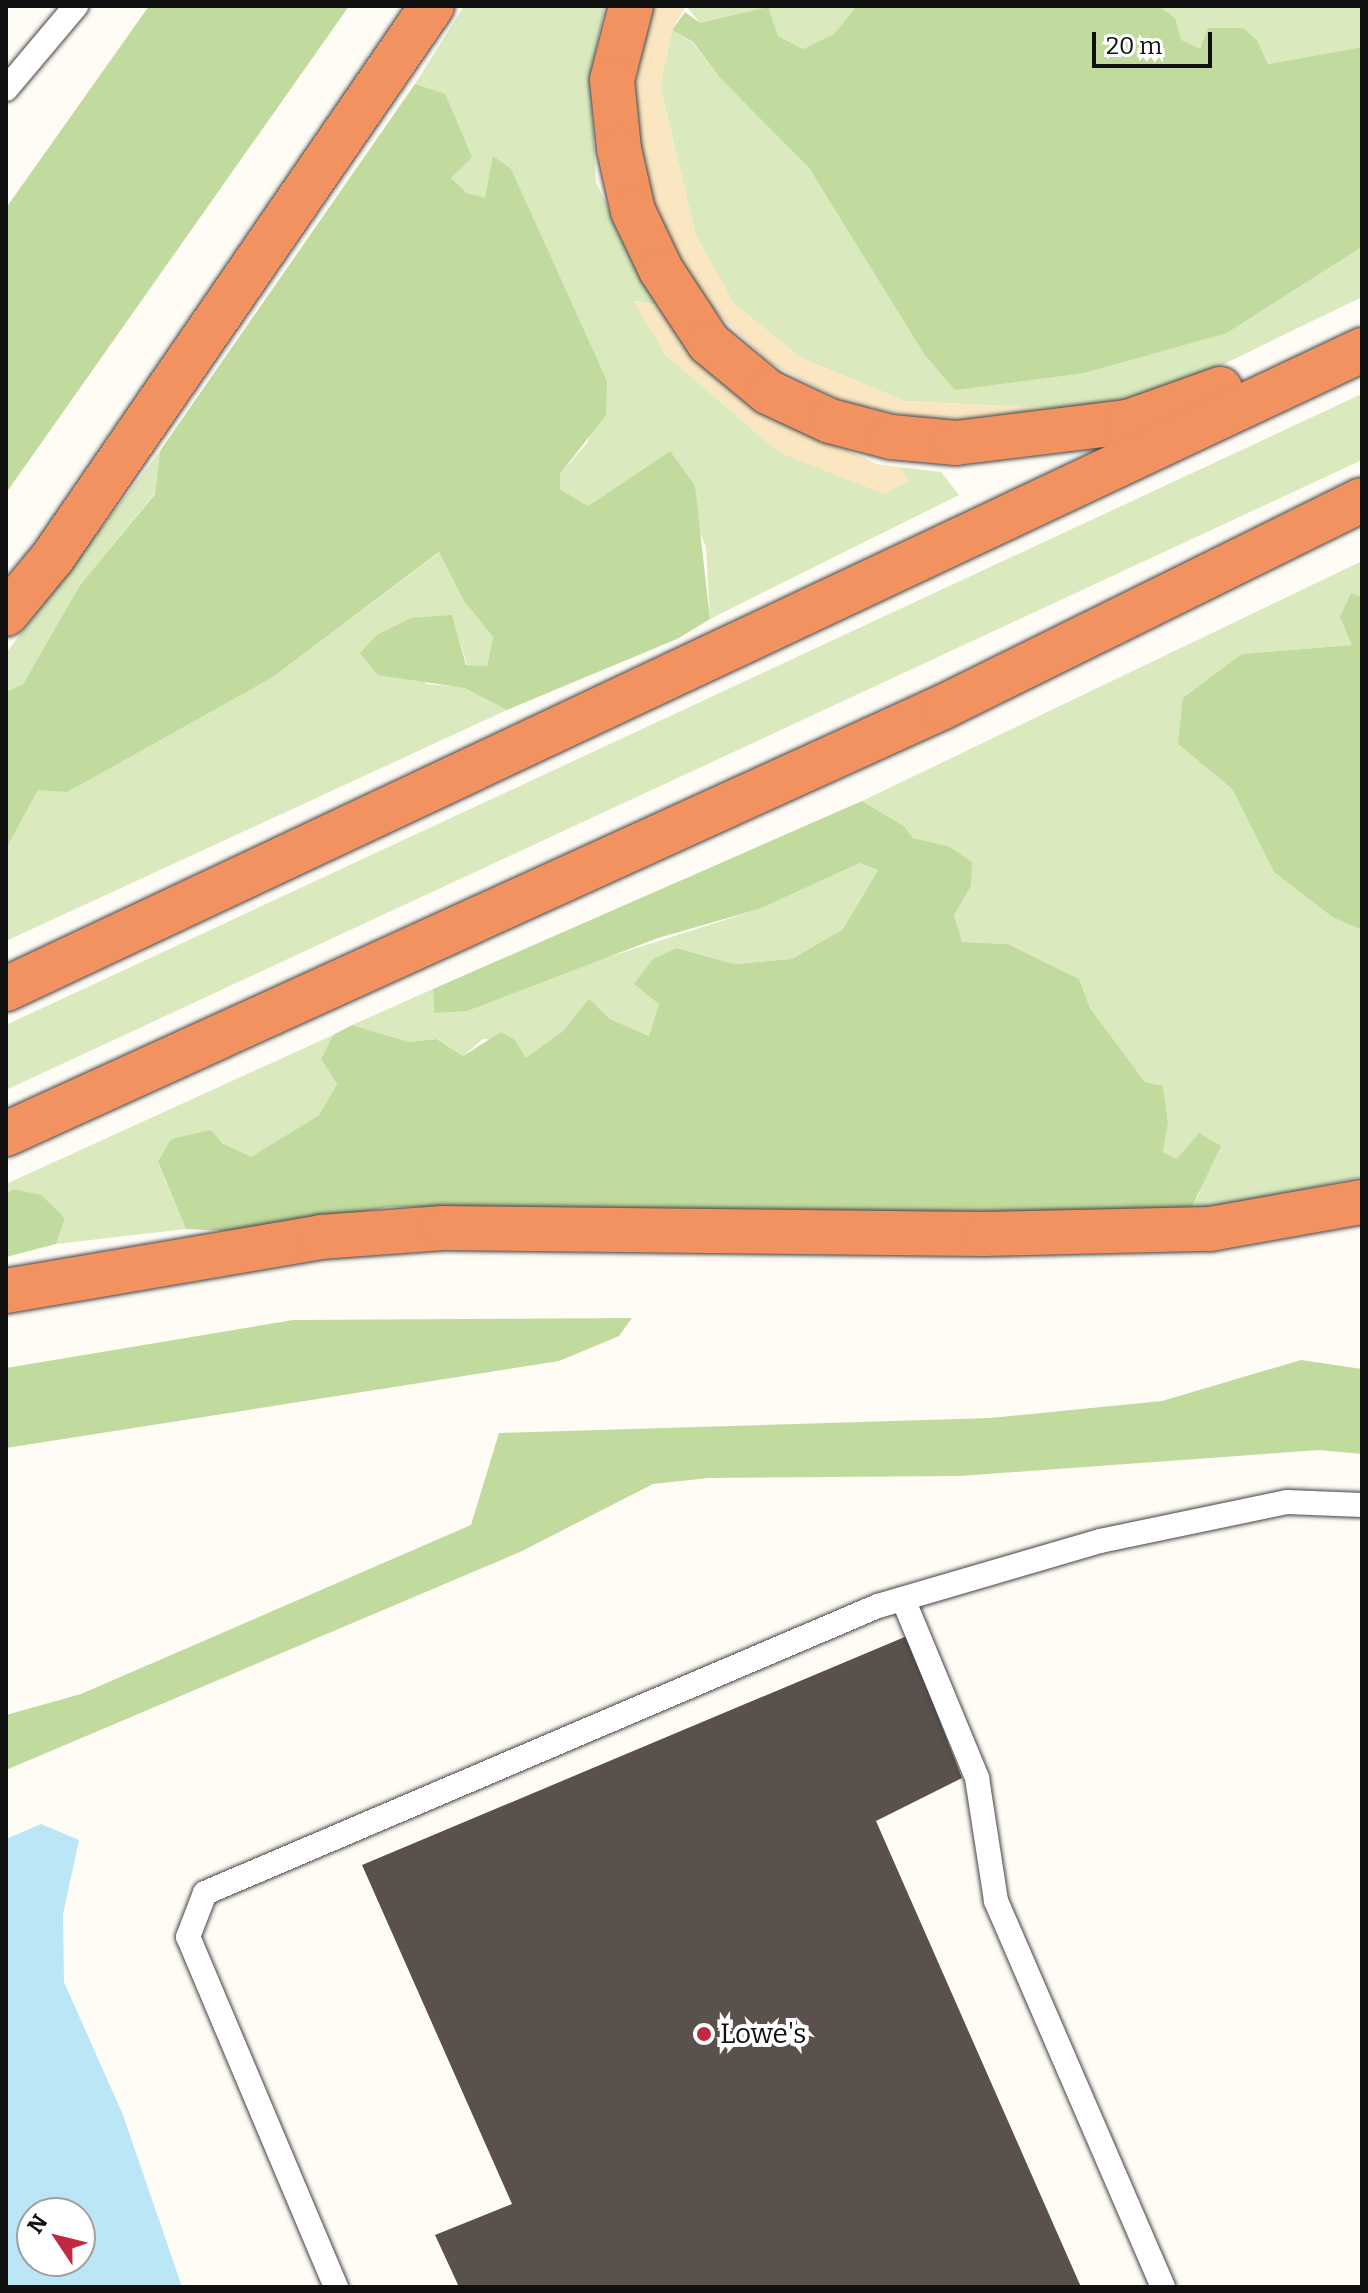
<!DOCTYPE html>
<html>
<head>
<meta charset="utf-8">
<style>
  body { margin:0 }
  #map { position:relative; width:1368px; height:2293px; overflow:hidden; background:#fffcf5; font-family:Bitter,serif }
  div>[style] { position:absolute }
  .green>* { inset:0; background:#daeabe }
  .forest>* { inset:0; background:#c0db9d }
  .sand>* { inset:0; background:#fae7c2 }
  .water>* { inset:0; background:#bae6f6 }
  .building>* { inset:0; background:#5a514d }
  .roads { filter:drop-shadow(0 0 2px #444) drop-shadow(0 0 2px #444) }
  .service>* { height:24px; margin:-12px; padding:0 12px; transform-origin:12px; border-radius:12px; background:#fff }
  .motorway>* { height:44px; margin:-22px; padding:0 22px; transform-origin:22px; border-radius:22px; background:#f29260 }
  .dots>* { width:22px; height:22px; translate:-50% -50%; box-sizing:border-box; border:4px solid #fff; border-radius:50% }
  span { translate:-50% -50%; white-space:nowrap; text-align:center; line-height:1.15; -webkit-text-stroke:8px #fff; paint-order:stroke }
  .poi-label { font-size:28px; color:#111 }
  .left { translate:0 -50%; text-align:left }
  .frame { position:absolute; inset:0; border:8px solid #111; pointer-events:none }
  .north { position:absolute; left:16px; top:2197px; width:80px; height:80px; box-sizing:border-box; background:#fff; border:2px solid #a0a0a0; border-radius:50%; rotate:305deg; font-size:22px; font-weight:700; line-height:32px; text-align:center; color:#111 }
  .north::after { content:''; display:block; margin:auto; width:28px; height:36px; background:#c12941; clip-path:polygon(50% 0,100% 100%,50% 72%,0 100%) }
  .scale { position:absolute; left:1092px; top:32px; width:120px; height:36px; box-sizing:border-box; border:4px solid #111; border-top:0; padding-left:10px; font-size:24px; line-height:28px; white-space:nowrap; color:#111; -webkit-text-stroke:6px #fff; paint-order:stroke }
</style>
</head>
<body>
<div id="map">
  <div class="green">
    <div style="clip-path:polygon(464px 6px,605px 6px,590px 76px,596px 183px,657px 305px,635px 301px,665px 354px,780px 453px,909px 481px,898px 467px,941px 472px,959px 495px,710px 619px,706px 548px,670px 451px,588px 506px,560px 489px,560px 474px,587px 443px,607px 381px,573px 311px,485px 199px,467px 193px,451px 178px,471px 157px,458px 128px,415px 84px)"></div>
    <div style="clip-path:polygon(686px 6px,857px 6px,834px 34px,803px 49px,778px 36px,700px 23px)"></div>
    <div style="clip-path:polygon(1159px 6px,1362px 6px,1362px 47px,1268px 64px,1257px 40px,1201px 50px,1180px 40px,1175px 18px)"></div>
    <div style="clip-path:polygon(672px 30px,692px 42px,720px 78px,809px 168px,924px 354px,1227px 333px,1362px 247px,1362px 297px,1195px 378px,1127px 399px,1064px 409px,905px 401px,801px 358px,734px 304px,696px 236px,660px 86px)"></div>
    <div style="clip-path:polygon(1362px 394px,1362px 460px,6px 1090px,6px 1025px)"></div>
    <div style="clip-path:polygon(160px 451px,155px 493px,80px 585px,23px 684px,6px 692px,6px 653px)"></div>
    <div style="clip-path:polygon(440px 552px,464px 601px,493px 637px,487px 666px,467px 665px,452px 616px,425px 684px,465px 687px,507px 710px,6px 941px,6px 849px,38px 790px,273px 677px)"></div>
    <div style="clip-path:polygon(1362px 561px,1362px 597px,1351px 593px,1352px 645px,1242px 654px,1178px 744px,1232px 789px,1274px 872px,1332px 917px,1362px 930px,1362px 1177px,1189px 1213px,1200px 1192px,1177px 1160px,1163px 1152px,1168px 1121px,1163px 1086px,1145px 1082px,1090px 1008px,1079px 979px,1008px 944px,962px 942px,953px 915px,971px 886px,948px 846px,913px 838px,904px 826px,862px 801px)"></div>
    <div style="clip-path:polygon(860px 863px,878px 870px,843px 929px,792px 959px,734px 964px,678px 948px,649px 1036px,610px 1019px,589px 1000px,563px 1031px,526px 1059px,515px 1040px,483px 1039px,463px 1056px,438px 1039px,409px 1042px,352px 1025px,433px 989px,434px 1013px,759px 909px)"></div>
    <div style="clip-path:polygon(333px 1035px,321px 1059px,337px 1084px,319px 1115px,250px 1158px,222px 1143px,158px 1163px,186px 1229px,56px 1244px,65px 1217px,13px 1189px,6px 1194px,6px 1184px)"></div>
  </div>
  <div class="forest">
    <div style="clip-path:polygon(149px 6px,349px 6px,6px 493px,6px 208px)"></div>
    <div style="clip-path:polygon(857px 6px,1159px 6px,1175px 18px,1181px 40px,1200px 49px,1208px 28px,1243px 28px,1257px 40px,1268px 64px,1362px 47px,1362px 247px,1227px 333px,1084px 373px,955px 390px,924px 354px,809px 168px,720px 78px,693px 42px,672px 30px,685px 12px,700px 23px,768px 7px,778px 36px,803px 49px,834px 34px)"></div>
    <div style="clip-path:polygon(415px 84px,445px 94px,472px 157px,451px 178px,467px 193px,485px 198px,493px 156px,511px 169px,607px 381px,606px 415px,560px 474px,560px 489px,588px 506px,670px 451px,695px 486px,710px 619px,677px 639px,507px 710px,465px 688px,378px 675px,360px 653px,377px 635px,411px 618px,452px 615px,466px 665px,487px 666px,493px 637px,464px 601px,439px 552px,273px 677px,67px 792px,38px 790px,6px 849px,6px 692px,23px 684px,80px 585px,155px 494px,160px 451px)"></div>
    <div style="clip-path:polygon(1351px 593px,1362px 597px,1362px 930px,1332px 917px,1274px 872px,1232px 789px,1178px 744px,1183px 698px,1242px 654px,1352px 645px,1340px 617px)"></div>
    <div style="clip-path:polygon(862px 801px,904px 826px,913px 838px,948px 846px,972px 862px,971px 886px,954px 915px,962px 942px,1008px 944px,1079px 979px,1090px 1008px,1145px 1082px,1163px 1086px,1168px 1122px,1163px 1152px,1177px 1159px,1199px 1133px,1221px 1146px,1189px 1213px,388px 1207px,250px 1232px,186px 1229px,158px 1162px,171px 1139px,211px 1130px,222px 1143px,251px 1157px,319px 1115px,337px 1084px,321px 1059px,333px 1035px,352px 1025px,409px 1042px,437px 1039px,463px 1056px,501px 1032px,515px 1040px,526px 1058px,563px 1031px,589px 999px,610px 1019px,649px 1036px,659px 1004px,634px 984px,653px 959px,677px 948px,734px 964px,792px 959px,843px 929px,878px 870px,860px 863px,759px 909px,658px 938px,467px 1011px,434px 1013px,433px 989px)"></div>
    <div style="clip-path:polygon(13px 1189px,41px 1195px,65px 1218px,56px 1244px,6px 1257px,6px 1194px)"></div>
    <div style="clip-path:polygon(632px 1318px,619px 1336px,559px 1361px,6px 1448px,6px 1368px,293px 1320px)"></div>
    <div style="clip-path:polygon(1301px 1360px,1362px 1369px,1362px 1454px,1319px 1450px,960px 1476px,708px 1478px,653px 1484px,520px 1552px,6px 1770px,6px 1715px,81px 1694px,471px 1525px,499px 1433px,990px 1418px,1162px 1401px)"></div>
  </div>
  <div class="sand">
    <div style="clip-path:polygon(653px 6px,686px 6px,672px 30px,660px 86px,696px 236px,734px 304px,801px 358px,905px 401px,1064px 409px,995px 421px,930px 421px,842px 401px,772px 364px,709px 306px,674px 255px,638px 172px,634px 91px)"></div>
    <div style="clip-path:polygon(633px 301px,657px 305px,691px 355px,745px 402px,877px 464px,898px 467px,909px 481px,884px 494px,780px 453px,665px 354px)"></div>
  </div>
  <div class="water">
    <div style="clip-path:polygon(evenodd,41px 1824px,79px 1840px,63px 1914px,64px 1982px,123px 2115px,182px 2287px,6px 2287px,6px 1839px,41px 1824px,32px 2213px,80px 2213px,80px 2261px,32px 2261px,32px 2213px)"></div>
  </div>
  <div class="building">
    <div style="clip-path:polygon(907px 1636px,962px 1778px,876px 1821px,1081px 2287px,459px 2287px,435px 2235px,512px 2204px,362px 1865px)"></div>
  </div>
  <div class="roads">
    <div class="service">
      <div style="left:6px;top:89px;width:109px;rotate:-49.9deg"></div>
      <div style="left:903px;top:1599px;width:194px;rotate:67.5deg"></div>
      <div style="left:977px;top:1778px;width:124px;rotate:81.2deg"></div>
      <div style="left:996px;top:1901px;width:421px;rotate:66.6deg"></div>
      <div style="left:336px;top:2287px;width:380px;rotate:-112.9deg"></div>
      <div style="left:188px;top:1937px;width:47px;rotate:-68.9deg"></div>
      <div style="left:205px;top:1893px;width:732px;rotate:-23.1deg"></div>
      <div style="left:878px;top:1606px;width:231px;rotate:-16.3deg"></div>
      <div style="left:1100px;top:1541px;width:191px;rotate:-11.8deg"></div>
      <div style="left:1287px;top:1502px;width:75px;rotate:2.3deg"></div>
    </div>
    <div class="motorway">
      <div style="left:631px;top:6px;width:76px;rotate:104.4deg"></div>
      <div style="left:612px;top:80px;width:69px;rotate:84.2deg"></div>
      <div style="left:619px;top:149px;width:64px;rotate:77.3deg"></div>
      <div style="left:633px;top:211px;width:65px;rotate:64.6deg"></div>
      <div style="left:661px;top:270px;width:87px;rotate:56.7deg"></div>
      <div style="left:709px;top:343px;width:77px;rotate:39.7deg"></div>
      <div style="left:768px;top:392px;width:68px;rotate:25.1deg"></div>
      <div style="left:830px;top:421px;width:63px;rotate:14.7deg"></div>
      <div style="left:891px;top:437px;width:65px;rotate:5.3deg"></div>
      <div style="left:956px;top:443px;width:173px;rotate:-7deg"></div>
      <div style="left:1128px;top:422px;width:98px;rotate:-19.7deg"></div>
      <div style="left:6px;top:614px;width:74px;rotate:-50.5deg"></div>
      <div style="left:53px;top:557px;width:669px;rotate:-55.48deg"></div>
      <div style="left:6px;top:989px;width:1499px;rotate:-25.23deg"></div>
      <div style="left:6px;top:1134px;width:1030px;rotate:-24.5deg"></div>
      <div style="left:943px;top:707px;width:467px;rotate:-26.3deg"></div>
      <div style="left:6px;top:1291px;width:320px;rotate:-9.7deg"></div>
      <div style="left:321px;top:1237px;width:122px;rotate:-4.2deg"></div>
      <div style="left:443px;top:1228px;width:541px;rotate:0.64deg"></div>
      <div style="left:984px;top:1234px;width:226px;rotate:-1.3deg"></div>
      <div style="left:1210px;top:1229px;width:154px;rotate:-10.1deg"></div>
    </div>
  </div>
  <div class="dots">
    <div style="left:704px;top:2034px;background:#c12941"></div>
  </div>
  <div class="poi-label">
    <span class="left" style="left:720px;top:2034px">Lowe's</span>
  </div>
  <div class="frame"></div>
  <div class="north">N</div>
  <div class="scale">20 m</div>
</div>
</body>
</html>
